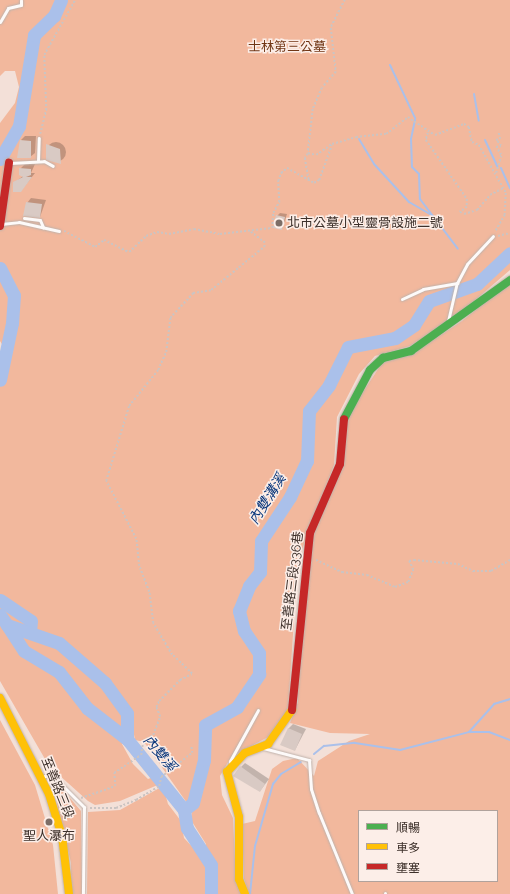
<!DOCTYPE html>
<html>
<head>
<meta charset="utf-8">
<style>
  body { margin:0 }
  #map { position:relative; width:510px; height:894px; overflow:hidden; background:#f3e0d8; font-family:Raleway,"Noto Sans TC",sans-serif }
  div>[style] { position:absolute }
  .green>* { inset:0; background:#f2b89d }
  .shadow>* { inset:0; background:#0003 }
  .round { border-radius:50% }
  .stream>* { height:2px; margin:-1px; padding:0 1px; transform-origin:1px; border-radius:1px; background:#aac0ea }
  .river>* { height:13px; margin:-6.5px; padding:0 6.5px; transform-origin:6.5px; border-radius:6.5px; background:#aac0ea }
  .building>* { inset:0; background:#d9cac4 }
  .path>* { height:1.5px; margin-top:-0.75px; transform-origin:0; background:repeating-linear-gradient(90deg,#cbc4c2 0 2px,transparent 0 4px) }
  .roads { filter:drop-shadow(0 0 1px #c0b2ab) drop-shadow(0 0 1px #c0b2ab) }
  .lane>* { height:3px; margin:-1.5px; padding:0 1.5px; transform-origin:1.5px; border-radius:1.5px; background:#fdfaf9 }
  .fast>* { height:8px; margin:-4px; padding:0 4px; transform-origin:4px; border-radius:4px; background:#4caf50 }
  .slow>* { height:8px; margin:-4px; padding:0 4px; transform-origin:4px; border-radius:4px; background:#ffc107 }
  .jam>* { height:8px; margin:-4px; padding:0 4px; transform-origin:4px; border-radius:4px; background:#c62828 }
  .dots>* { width:11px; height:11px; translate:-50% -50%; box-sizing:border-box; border:2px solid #fceee8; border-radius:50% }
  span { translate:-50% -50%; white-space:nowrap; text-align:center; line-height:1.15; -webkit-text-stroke:3px #fceee8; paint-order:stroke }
  .park-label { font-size:13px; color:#713615 }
  .poi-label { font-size:13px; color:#3d302a }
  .left { translate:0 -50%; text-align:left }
  .street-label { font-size:13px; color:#3d302a }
  .water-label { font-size:14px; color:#0b387c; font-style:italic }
  .legend { position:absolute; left:358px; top:810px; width:140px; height:72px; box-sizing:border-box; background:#fceee8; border:1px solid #b0a29c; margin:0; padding:5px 7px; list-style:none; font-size:12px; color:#3d302a }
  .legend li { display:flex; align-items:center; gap:8px; height:20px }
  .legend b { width:20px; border:1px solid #b0a29c }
</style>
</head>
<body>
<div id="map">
  <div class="green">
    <div style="clip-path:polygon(0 0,510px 0,510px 270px,459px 314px,410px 346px,375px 356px,359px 374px,337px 417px,334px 465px,298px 560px,288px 709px,270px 736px,231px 757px,220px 776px,222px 795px,233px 818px,236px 882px,242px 894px,87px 894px,88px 812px,120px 810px,163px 786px,168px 804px,181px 821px,184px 838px,199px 854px,206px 844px,191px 820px,192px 810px,144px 742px,135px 740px,130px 713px,121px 729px,122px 744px,133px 764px,148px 779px,156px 776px,160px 784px,120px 801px,95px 805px,88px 801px,49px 766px,0 681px,0 375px,7px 352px,0 341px,0 123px,15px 103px,19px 87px,15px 71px,5px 71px,0 76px)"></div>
    <div style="clip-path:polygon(evenodd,510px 282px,510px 894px,249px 894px,244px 879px,242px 824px,255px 821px,272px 769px,283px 761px,297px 758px,314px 776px,318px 761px,349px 741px,370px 734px,330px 733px,290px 723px,298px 702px,298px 655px,313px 533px,330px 496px,346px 418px,382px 363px,412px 354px,462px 321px,510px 282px,359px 811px,497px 811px,497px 881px,359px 881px,359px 811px)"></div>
    <div style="clip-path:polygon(0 720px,35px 785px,53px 845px,58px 894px,0 894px)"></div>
    <div style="clip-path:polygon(59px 785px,81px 811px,82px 894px,71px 894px,71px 863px,57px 804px)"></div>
  </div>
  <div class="shadow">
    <div style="clip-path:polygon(25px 136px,36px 136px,35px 153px,30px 157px,21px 140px)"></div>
    <div class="round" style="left:46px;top:142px;width:20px;height:20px"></div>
    <div style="clip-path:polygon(25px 164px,35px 164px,31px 173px,35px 173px,21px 191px,14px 183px,23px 176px,20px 169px)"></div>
    <div style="clip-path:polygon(31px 198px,46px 200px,40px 217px,27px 203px)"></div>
    <div style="clip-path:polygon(280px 213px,287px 214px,282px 229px,277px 216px)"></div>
    <div style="clip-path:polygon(293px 724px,306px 729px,295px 750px,288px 729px)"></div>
    <div style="clip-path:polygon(245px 763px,269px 779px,260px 791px,241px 767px)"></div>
  </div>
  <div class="stream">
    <div style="left:390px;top:65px;width:59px;rotate:64.7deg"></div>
    <div style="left:474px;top:94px;width:27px;rotate:80deg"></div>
    <div style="left:415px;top:120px;width:19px;rotate:102deg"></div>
    <div style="left:411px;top:139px;width:28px;rotate:88deg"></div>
    <div style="left:412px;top:167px;width:10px;rotate:45deg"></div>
    <div style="left:419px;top:174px;width:25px;rotate:88deg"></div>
    <div style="left:420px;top:199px;width:21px;rotate:53deg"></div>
    <div style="left:359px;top:139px;width:29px;rotate:59deg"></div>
    <div style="left:374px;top:164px;width:52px;rotate:47.4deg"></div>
    <div style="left:409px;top:202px;width:28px;rotate:30deg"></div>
    <div style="left:433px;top:216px;width:41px;rotate:52.9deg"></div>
    <div style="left:485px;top:140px;width:29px;rotate:65deg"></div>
    <div style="left:501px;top:168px;width:22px;rotate:66deg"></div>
    <div style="left:453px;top:290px;width:4px;rotate:-90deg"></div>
    <div style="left:469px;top:732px;width:38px;rotate:-48deg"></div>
    <div style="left:494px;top:704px;width:17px;rotate:-17deg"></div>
    <div style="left:314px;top:754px;width:13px;rotate:-39deg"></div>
    <div style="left:324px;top:746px;width:31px;rotate:-6deg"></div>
    <div style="left:355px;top:743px;width:46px;rotate:8.8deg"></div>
    <div style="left:400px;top:750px;width:71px;rotate:-14.6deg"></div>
    <div style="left:469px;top:732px;width:20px"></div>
    <div style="left:489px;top:732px;width:22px;rotate:21deg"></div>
    <div style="left:250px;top:894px;width:48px;rotate:-84.1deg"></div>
    <div style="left:255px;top:846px;width:65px;rotate:-73.8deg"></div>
    <div style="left:273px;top:784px;width:13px;rotate:-51deg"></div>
    <div style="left:281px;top:774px;width:23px;rotate:-31deg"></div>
  </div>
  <div class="river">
    <div style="left:0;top:159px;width:38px;rotate:-60deg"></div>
    <div style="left:19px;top:126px;width:92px;rotate:-80.6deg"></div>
    <div style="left:34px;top:35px;width:28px;rotate:-44deg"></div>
    <div style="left:54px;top:16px;width:17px;rotate:-66deg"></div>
    <div style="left:0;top:268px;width:30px;rotate:63deg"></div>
    <div style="left:14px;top:295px;width:28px;rotate:94deg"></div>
    <div style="left:12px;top:323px;width:58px;rotate:101.9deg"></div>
    <div style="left:0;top:600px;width:37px;rotate:34deg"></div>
    <div style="left:31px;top:621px;width:11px;rotate:95deg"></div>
    <div style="left:0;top:615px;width:12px;rotate:55deg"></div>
    <div style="left:7px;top:625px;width:55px;rotate:19.1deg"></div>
    <div style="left:59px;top:643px;width:61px;rotate:41deg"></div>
    <div style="left:105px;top:683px;width:37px;rotate:54deg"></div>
    <div style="left:127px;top:713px;width:26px;rotate:90deg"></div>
    <div style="left:127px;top:739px;width:91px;rotate:51.2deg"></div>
    <div style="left:184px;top:810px;width:18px;rotate:81deg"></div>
    <div style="left:187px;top:828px;width:44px;rotate:57deg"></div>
    <div style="left:211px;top:865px;width:29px;rotate:90deg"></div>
    <div style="left:7px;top:625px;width:31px;rotate:57deg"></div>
    <div style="left:24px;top:651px;width:41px;rotate:31deg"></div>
    <div style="left:59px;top:672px;width:46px;rotate:52.1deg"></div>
    <div style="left:87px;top:708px;width:51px;rotate:37.8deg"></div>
    <div style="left:184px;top:810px;width:11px;rotate:-38deg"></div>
    <div style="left:193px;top:803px;width:44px;rotate:-75.7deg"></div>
    <div style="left:204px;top:760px;width:35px;rotate:-88deg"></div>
    <div style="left:205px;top:725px;width:37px;rotate:-29deg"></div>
    <div style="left:237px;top:707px;width:40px;rotate:-56deg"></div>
    <div style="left:259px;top:674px;width:21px;rotate:-90deg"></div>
    <div style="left:259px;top:653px;width:27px;rotate:-124deg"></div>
    <div style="left:244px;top:631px;width:21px;rotate:-104deg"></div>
    <div style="left:239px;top:611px;width:27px;rotate:-68deg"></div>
    <div style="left:249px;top:586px;width:18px;rotate:-52deg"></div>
    <div style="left:260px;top:572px;width:31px;rotate:-88deg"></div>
    <div style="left:261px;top:541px;width:53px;rotate:-56.6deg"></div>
    <div style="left:290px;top:497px;width:40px;rotate:-65deg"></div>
    <div style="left:307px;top:461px;width:50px;rotate:-87.7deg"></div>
    <div style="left:309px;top:411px;width:33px;rotate:-52deg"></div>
    <div style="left:329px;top:385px;width:42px;rotate:-63.4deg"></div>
    <div style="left:348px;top:347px;width:48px;rotate:-10.8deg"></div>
    <div style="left:395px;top:338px;width:23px;rotate:-34deg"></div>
    <div style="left:414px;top:325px;width:28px;rotate:-58deg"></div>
    <div style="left:429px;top:301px;width:51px;rotate:-19.5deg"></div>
    <div style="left:477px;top:284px;width:45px;rotate:-43.2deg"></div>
  </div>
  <div class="building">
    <div style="clip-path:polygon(20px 140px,31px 141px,31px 158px,17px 158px)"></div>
    <div style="clip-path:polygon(46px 144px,60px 149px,61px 164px,46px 160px)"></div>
    <div style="clip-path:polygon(19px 168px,31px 169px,31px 175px,26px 177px,32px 177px,21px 192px,13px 192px,13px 182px,23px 177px,19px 175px)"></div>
    <div style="clip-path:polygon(26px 202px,42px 204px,40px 218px,23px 216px)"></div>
    <div style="clip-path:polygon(276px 215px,285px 217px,282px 230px,273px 228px)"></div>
    <div style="clip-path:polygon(288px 728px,302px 734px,295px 751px,280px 745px)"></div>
    <div style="clip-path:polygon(240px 766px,265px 784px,260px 792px,233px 776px)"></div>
  </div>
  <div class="path">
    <div style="left:345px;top:0;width:31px;rotate:117deg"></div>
    <div style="left:331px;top:28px;width:44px;rotate:83.5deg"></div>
    <div style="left:336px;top:72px;width:21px;rotate:131deg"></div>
    <div style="left:322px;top:88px;width:23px;rotate:113deg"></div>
    <div style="left:313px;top:109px;width:44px;rotate:96.5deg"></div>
    <div style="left:308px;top:153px;width:8px;rotate:14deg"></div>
    <div style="left:316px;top:155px;width:19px;rotate:-35deg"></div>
    <div style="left:332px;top:144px;width:25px;rotate:-16deg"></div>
    <div style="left:356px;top:137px;width:30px;rotate:-6deg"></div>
    <div style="left:386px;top:134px;width:28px;rotate:-38deg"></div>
    <div style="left:408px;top:117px;width:32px;rotate:34deg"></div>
    <div style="left:435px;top:135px;width:31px;rotate:-21deg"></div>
    <div style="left:464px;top:124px;width:6px;rotate:31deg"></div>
    <div style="left:469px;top:127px;width:15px;rotate:79deg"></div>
    <div style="left:472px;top:142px;width:8px;rotate:23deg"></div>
    <div style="left:479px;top:145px;width:55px;rotate:60.6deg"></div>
    <div style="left:506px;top:193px;width:22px;rotate:93deg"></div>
    <div style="left:505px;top:215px;width:20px;rotate:120deg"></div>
    <div style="left:428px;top:133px;width:7px;rotate:106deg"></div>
    <div style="left:426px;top:140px;width:72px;rotate:55.2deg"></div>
    <div style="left:467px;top:199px;width:8px;rotate:90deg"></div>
    <div style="left:467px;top:207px;width:9px;rotate:144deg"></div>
    <div style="left:460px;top:212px;width:4px;rotate:27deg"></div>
    <div style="left:464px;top:214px;width:14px;rotate:-17deg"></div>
    <div style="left:477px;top:210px;width:20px;rotate:-49deg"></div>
    <div style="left:490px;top:195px;width:16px;rotate:-27deg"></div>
    <div style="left:40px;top:134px;width:25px;rotate:-76deg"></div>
    <div style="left:46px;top:110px;width:55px;rotate:-92.1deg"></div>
    <div style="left:44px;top:55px;width:63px;rotate:-60.6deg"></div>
    <div style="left:308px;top:154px;width:5px;rotate:127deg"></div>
    <div style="left:305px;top:158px;width:22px;rotate:80deg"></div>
    <div style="left:496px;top:173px;width:19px;rotate:-74deg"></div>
    <div style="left:501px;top:155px;width:9px;rotate:-122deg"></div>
    <div style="left:496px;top:147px;width:5px;rotate:-11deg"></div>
    <div style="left:501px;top:146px;width:8px;rotate:-130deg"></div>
    <div style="left:496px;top:140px;width:4px;rotate:-14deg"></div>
    <div style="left:500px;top:139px;width:8px;rotate:-104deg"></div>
    <div style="left:64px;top:231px;width:35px;rotate:27deg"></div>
    <div style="left:95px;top:247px;width:11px;rotate:-38deg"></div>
    <div style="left:104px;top:240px;width:28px;rotate:26deg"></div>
    <div style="left:129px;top:252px;width:23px;rotate:-43deg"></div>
    <div style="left:146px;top:236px;width:12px;rotate:-20deg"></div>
    <div style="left:157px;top:232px;width:12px;rotate:9deg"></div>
    <div style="left:169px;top:234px;width:25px;rotate:-11deg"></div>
    <div style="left:194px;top:229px;width:26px;rotate:11deg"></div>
    <div style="left:220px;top:234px;width:52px;rotate:-6.6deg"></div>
    <div style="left:272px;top:228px;width:15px;rotate:-86deg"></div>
    <div style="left:273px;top:213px;width:13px;rotate:-61deg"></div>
    <div style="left:279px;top:202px;width:21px;rotate:-93deg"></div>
    <div style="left:278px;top:181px;width:9px;rotate:-69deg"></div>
    <div style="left:281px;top:173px;width:8px;rotate:-40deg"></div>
    <div style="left:287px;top:168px;width:31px;rotate:29deg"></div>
    <div style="left:314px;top:183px;width:6px;rotate:-31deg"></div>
    <div style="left:319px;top:180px;width:37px;rotate:-70deg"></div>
    <div style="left:498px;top:236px;width:12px;rotate:-14deg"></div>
    <div style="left:316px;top:560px;width:29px;rotate:25deg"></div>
    <div style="left:342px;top:572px;width:25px;rotate:7deg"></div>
    <div style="left:367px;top:575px;width:30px;rotate:23deg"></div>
    <div style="left:395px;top:587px;width:14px;rotate:-21deg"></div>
    <div style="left:408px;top:582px;width:13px;rotate:-67deg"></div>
    <div style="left:413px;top:570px;width:10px;rotate:-114deg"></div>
    <div style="left:409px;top:561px;width:5px;rotate:-11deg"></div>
    <div style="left:414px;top:560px;width:44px;rotate:5.2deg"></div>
    <div style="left:458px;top:564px;width:17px;rotate:25deg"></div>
    <div style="left:473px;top:571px;width:18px"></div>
    <div style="left:491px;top:571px;width:22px;rotate:-30deg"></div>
    <div style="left:81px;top:798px;width:36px;rotate:-19deg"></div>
    <div style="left:115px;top:786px;width:13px;rotate:-94deg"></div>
    <div style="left:114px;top:773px;width:32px;rotate:-34deg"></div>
    <div style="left:141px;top:755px;width:14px;rotate:-82deg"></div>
    <div style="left:143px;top:741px;width:12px;rotate:-31deg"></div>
    <div style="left:153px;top:735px;width:19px;rotate:-69deg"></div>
    <div style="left:160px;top:717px;width:11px;rotate:-112deg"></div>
    <div style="left:156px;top:707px;width:7px;rotate:-63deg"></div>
    <div style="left:159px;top:701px;width:30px;rotate:-45deg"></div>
    <div style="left:180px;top:680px;width:13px;rotate:-27deg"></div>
    <div style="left:192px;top:674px;width:28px;rotate:-136deg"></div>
    <div style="left:172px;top:655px;width:37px;rotate:-121deg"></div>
    <div style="left:153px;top:623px;width:31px;rotate:-97deg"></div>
    <div style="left:149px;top:592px;width:28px;rotate:-111deg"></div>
    <div style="left:139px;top:566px;width:27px;rotate:-96deg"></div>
    <div style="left:136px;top:539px;width:65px;rotate:-117.3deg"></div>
    <div style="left:106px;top:481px;width:78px;rotate:-73deg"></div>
    <div style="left:129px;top:406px;width:46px;rotate:-51.1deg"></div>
    <div style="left:158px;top:370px;width:20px;rotate:-66deg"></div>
    <div style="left:166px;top:352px;width:34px;rotate:-83deg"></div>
    <div style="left:170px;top:318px;width:34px;rotate:-47deg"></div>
    <div style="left:193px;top:293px;width:18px;rotate:-9deg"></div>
    <div style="left:211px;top:290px;width:68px;rotate:-39.1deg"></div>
    <div style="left:264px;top:247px;width:4px;rotate:-76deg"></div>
    <div style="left:265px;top:243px;width:20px;rotate:-143deg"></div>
    <div style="left:90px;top:808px;width:26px"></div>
    <div style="left:116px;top:808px;width:22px;rotate:-22deg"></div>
    <div style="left:136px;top:800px;width:27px;rotate:-31deg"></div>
    <div style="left:159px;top:786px;width:9px;rotate:-77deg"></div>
    <div style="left:161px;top:777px;width:39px;rotate:-38deg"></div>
    <div style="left:192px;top:753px;width:8px;rotate:-97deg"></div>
  </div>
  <div class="roads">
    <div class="lane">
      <div style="left:0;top:22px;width:16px;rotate:-60deg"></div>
      <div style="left:8px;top:8px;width:13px;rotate:-13deg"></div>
      <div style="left:21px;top:5px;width:5px;rotate:-90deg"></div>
      <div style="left:38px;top:161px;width:23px;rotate:-88deg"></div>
      <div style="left:10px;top:163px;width:34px;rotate:-3deg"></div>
      <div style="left:44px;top:161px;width:10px;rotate:29deg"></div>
      <div style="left:24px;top:218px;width:16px;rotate:7deg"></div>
      <div style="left:40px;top:220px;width:8px;rotate:67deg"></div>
      <div style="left:1px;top:224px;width:18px;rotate:-6deg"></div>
      <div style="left:19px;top:222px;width:41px;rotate:12.7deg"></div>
      <div style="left:402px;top:299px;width:23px;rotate:-25deg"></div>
      <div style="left:423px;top:289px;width:35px;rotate:-10deg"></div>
      <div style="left:448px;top:321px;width:39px;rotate:-77deg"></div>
      <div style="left:457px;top:283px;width:21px;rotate:-62deg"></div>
      <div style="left:467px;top:264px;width:38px;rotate:-47deg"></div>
      <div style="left:263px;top:748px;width:48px;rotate:14.6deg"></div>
      <div style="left:309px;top:760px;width:29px;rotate:86deg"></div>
      <div style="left:311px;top:789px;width:25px;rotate:72deg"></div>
      <div style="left:319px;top:813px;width:87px;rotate:67.8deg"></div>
      <div style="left:231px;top:765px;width:4px;rotate:-104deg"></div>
      <div style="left:230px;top:761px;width:58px;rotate:-61.2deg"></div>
      <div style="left:42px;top:777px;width:9px;rotate:-18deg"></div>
      <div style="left:51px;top:774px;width:47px;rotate:45deg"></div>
      <div style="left:84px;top:807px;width:87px;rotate:90.7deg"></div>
      <div style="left:385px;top:894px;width:1px;rotate:-90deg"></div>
    </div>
    <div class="fast">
      <div style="left:344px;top:419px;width:55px;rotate:-62deg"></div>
      <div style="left:370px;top:370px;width:18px;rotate:-43deg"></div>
      <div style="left:383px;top:358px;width:29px;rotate:-14deg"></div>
      <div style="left:411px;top:351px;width:122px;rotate:-35.6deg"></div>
    </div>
    <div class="slow">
      <div style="left:0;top:698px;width:108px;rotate:63deg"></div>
      <div style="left:49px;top:794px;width:44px;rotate:72.8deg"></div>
      <div style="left:62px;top:836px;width:58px;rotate:83.1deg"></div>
      <div style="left:245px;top:894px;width:16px;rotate:-112deg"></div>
      <div style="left:239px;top:879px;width:62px;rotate:-90deg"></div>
      <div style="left:239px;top:817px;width:47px;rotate:-104.9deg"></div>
      <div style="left:227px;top:772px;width:26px;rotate:-47deg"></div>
      <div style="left:245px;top:753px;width:25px;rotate:-21deg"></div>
      <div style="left:268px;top:744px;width:42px;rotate:-54.8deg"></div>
    </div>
    <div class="jam">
      <div style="left:0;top:226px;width:64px;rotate:-81.9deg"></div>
      <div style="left:292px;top:710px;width:178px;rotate:-84.2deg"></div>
      <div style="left:310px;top:533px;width:75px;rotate:-66.5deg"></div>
      <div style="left:340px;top:464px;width:45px;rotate:-84.9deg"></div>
    </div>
  </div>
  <div class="dots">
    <div style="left:279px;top:223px;background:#7d6e67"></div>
    <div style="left:49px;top:822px;background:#7d6e67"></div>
  </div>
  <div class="park-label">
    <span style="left:287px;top:47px">士林第三公墓</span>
  </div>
  <div class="poi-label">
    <span class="left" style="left:287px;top:223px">北市公墓小型靈骨設施二號</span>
    <span style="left:49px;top:836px">聖人瀑布</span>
  </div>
  <div class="street-label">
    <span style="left:293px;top:581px;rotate:-83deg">至善路三段336巷</span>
    <span style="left:57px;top:788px;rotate:68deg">至善路三段</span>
  </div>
  <div class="water-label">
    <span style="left:267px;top:499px;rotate:-58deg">內雙溝溪</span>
    <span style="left:160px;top:753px;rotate:50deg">內雙溪</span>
  </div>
  <ul class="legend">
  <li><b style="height:5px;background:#4caf50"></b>順暢</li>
  <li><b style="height:5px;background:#ffc107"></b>車多</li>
  <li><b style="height:5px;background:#c62828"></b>壅塞</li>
  </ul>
</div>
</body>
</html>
